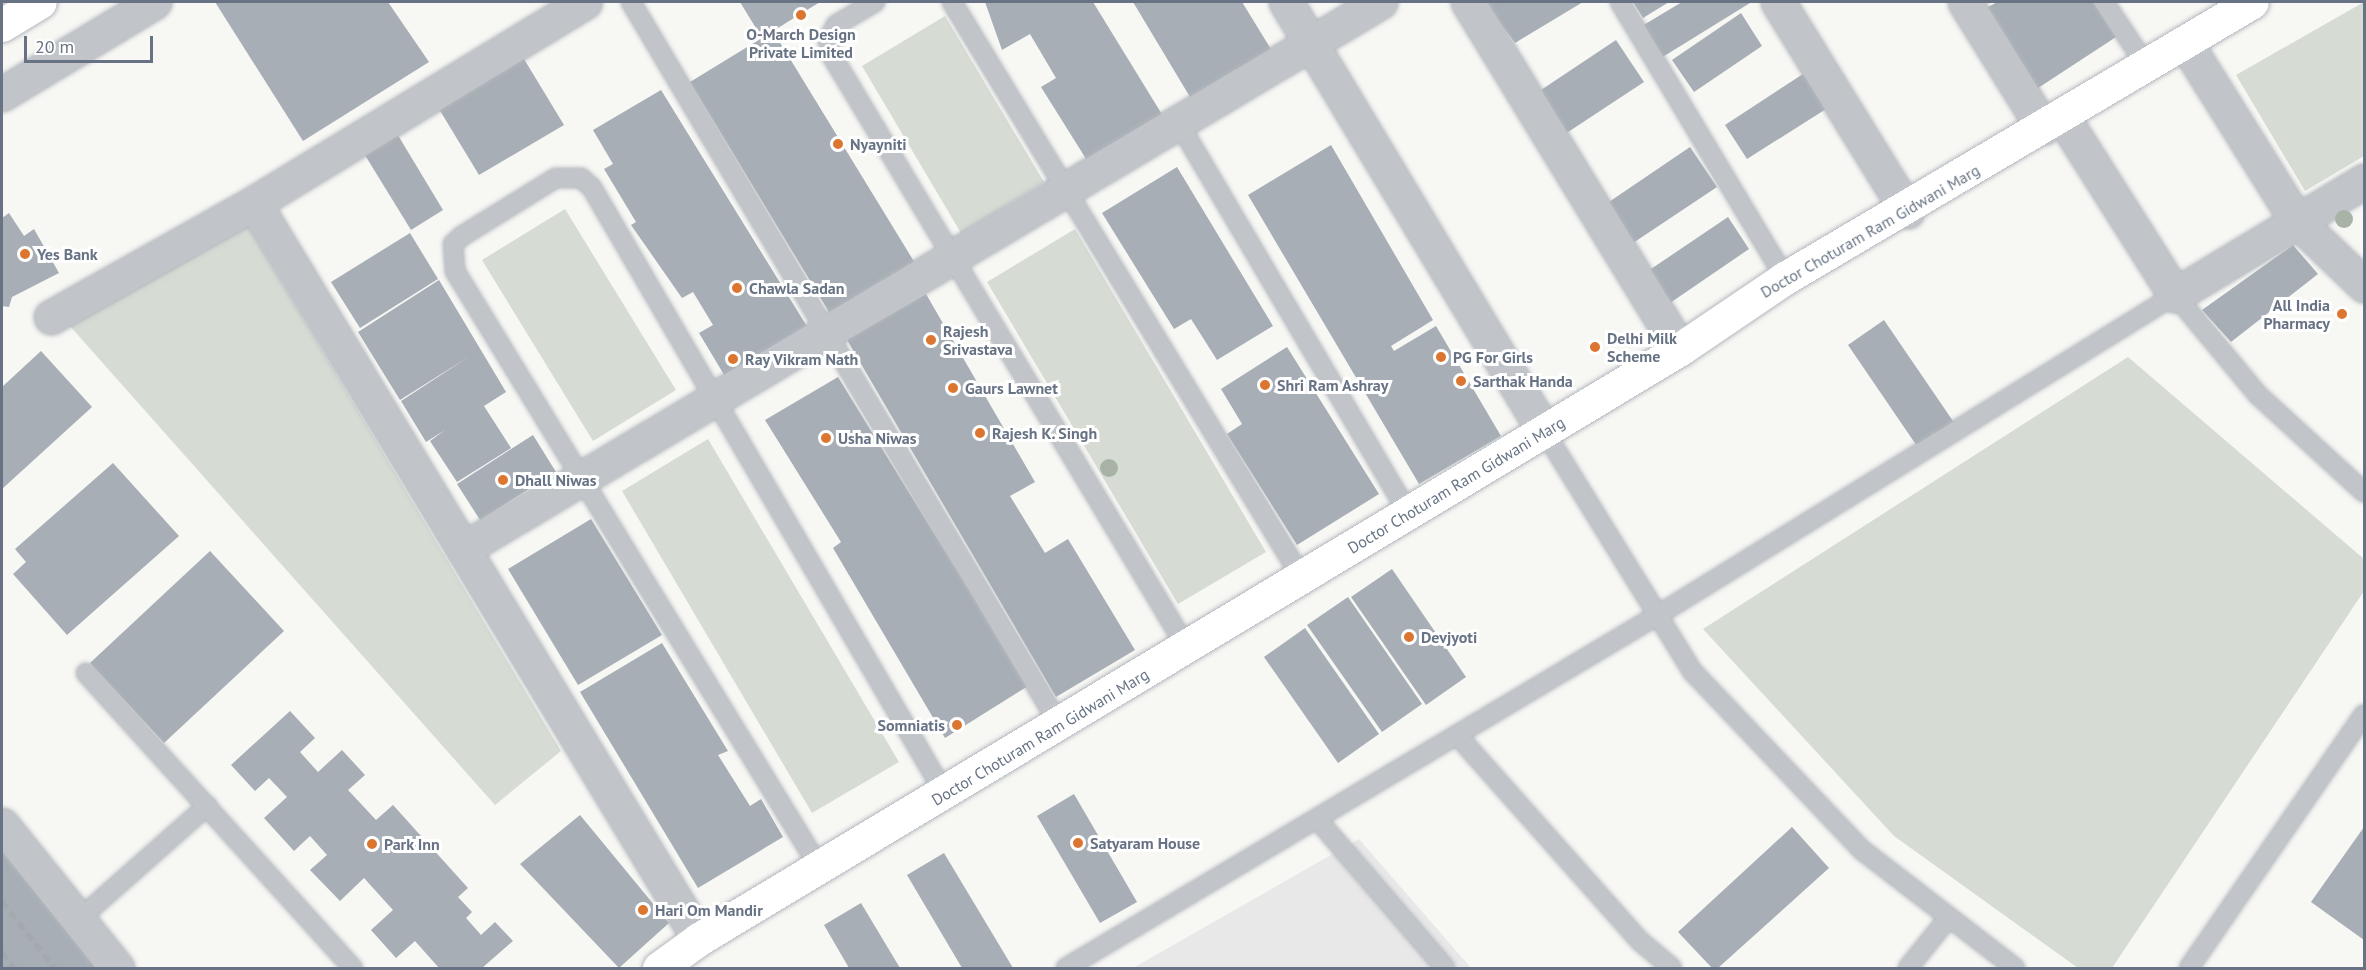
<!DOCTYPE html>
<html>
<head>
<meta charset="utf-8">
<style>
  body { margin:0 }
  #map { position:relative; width:2366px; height:970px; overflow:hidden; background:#f7f7f4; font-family:"PT Sans",sans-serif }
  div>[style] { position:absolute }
  .built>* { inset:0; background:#e8e8e8 }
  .green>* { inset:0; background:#d6dcd4 }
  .building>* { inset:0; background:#a7aeb5 }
  .roads { filter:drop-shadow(0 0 2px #b3b7bd) drop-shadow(0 0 2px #b3b7bd) }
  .lane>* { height:18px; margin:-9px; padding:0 9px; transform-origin:9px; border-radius:9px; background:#c1c4c8 }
  .street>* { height:33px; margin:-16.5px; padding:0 16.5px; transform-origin:16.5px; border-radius:16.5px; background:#c1c4c8 }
  .secondary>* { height:33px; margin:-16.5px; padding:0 16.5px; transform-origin:16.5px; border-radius:16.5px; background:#fff }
  .primary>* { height:33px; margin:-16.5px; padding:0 16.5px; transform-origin:16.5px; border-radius:16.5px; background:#fff }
  .rail>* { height:4.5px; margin-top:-2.25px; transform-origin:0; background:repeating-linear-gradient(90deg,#a4a8af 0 9px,transparent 0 13.5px) }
  .trees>* { width:18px; height:18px; margin:-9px; border-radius:50%; background:#a8b3a6 }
  .dots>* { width:16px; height:16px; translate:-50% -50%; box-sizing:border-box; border:3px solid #fff; border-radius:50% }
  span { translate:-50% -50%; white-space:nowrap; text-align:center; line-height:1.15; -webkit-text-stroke:6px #fff; paint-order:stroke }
  .poi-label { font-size:16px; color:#677384; font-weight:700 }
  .left { translate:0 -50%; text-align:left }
  .right { translate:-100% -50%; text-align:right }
  .street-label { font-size:16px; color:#677384 }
  .frame { position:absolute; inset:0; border:3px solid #677384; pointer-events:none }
  .scale { position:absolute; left:24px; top:36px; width:129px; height:27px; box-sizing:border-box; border:3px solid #677384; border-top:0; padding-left:8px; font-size:18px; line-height:21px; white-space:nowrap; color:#677384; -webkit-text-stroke:4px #fff; paint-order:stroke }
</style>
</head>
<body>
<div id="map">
  <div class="built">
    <div style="clip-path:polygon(1359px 839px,1471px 968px,1133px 968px)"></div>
  </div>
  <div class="green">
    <div style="clip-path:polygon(2364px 2px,2364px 156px,2305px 191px,2236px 75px)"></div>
    <div style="clip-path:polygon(945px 16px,1044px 182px,961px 233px,862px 66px)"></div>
    <div style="clip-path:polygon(565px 209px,676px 390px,593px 441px,482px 260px)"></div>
    <div style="clip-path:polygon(245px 221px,561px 751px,495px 805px,69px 325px)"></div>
    <div style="clip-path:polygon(1075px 229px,1266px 552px,1178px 604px,987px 282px)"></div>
    <div style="clip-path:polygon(2128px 357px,2364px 559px,2364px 591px,2112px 968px,2078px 968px,1894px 836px,1703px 629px)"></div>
    <div style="clip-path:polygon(708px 439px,899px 762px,812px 813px,622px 491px)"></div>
  </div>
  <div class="building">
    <div style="clip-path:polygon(215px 2px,388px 2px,429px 62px,303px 141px)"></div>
    <div style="clip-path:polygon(740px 2px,820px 2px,773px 31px,918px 268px,832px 317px,690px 82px,762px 38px)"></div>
    <div style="clip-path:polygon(985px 2px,1093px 2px,1163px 116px,1088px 162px,1041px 87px,1056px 78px,1030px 34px,1002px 50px)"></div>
    <div style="clip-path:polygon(1133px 2px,1242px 2px,1274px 54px,1193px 102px)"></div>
    <div style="clip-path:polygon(1485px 2px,1583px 2px,1515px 43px)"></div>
    <div style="clip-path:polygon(1633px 2px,1669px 2px,1643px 18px)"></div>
    <div style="clip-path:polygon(1682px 2px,1749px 2px,1750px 3px,1661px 58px,1642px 26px)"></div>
    <div style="clip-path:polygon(1997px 2px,2093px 2px,2116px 37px,2032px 92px,1980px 12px)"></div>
    <div style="clip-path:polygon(1741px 13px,1762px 46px,1694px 92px,1672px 60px)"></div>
    <div style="clip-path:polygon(1616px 40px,1644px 82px,1559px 138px,1532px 96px)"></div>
    <div style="clip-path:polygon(524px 59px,564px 125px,479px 175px,439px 109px)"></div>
    <div style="clip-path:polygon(1803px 74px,1826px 109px,1747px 159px,1725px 125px)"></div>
    <div style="clip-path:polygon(661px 90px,808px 328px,726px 378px,699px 333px,713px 325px,693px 292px,682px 298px,631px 225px,636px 222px,604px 169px,613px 164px,593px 130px)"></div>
    <div style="clip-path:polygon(393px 127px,443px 210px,411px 230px,360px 147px)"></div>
    <div style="clip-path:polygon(1331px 145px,1433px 320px,1391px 346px,1394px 351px,1436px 326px,1501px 436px,1419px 484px,1248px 195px)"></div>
    <div style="clip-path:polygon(1690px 147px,1717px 187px,1630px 245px,1603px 206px)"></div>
    <div style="clip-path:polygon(1177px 167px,1273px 326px,1217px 360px,1191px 319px,1174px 329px,1102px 213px)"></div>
    <div style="clip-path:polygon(9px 213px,24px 236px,34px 229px,59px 273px,12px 297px,9px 307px,2px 306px,2px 218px)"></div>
    <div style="clip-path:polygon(1728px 217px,1749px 249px,1670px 303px,1648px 271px)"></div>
    <div style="clip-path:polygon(410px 233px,438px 279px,360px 328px,331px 282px)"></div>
    <div style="clip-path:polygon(2293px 245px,2318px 274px,2231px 342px,2202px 310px)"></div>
    <div style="clip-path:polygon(439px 280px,506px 392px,484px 406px,511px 448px,457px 482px,430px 441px,445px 430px,426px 442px,401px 401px,470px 356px,400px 400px,358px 332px)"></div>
    <div style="clip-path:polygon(926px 294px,1035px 482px,1010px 496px,1045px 553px,1068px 539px,1135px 650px,1056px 697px,847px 340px)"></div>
    <div style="clip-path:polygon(1884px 320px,1957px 427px,1921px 452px,1848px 345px)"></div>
    <div style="clip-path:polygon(1287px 347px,1379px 494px,1297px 545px,1227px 434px,1242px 424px,1221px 389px)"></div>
    <div style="clip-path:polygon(41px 351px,92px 407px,2px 489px,2px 387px)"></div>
    <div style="clip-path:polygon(838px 377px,1028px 686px,945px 738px,833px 548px,841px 542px,765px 420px)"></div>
    <div style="clip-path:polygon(533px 435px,556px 472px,480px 520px,457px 484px)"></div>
    <div style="clip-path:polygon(113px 463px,179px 536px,67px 635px,13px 574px,26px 562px,15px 549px)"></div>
    <div style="clip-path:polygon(591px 519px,662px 635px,578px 685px,508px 569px)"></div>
    <div style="clip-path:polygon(210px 551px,284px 631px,164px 743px,90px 663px)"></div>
    <div style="clip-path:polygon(1392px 569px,1466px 677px,1426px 705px,1351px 597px)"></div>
    <div style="clip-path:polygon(1348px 597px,1422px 704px,1382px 732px,1307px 625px)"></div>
    <div style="clip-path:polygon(1305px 628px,1379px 734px,1338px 763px,1264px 657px)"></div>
    <div style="clip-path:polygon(662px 643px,728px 751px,718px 755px,750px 806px,761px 799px,783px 837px,698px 888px,580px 692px)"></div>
    <div style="clip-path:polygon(290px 711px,315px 738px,300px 752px,318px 772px,342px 750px,365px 775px,348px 790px,376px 820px,393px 805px,468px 888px,458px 897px,472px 912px,466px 918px,481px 935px,495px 922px,513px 941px,482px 968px,439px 968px,415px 941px,396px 958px,371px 930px,393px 910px,364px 878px,340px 901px,310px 870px,327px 855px,310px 836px,294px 851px,264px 818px,287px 797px,269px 778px,255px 791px,231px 765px)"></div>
    <div style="clip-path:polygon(1074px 794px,1137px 902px,1100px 923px,1037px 816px)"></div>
    <div style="clip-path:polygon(580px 815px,669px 923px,619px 968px,520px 864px)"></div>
    <div style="clip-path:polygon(1792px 827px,1829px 868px,1718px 968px,1712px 968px,1678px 932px)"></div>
    <div style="clip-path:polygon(2364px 827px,2364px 940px,2311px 902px)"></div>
    <div style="clip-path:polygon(26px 830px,133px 968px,2px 968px,2px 834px)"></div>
    <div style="clip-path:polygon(944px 853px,1013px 968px,962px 968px,907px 875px)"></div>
    <div style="clip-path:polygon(861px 903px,900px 968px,849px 968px,824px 925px)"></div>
  </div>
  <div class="roads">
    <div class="lane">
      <div style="left:631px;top:2px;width:842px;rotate:59.35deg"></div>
      <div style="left:875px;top:2px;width:45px;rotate:149.5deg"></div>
      <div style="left:836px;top:25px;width:17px;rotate:118deg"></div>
      <div style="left:828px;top:40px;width:16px;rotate:76deg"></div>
      <div style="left:832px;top:56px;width:690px;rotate:59.05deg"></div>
      <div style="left:952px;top:2px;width:674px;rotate:58.72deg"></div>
      <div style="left:1620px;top:2px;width:322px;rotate:59.1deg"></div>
      <div style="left:2104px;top:2px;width:76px;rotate:56.3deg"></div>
      <div style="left:1178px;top:122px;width:454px;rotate:59.5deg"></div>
      <div style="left:1544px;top:431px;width:283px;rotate:58.3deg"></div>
      <div style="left:1693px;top:672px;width:245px;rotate:46.5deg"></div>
      <div style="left:1862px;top:850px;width:193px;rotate:37.6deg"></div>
      <div style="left:86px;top:673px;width:398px;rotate:47.9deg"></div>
      <div style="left:1457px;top:735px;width:277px;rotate:48.4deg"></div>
      <div style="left:1641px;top:942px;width:40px;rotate:40deg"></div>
      <div style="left:1317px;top:819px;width:196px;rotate:49.3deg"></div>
      <div style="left:821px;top:870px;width:702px;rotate:-121.43deg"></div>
      <div style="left:455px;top:271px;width:27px;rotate:-94deg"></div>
      <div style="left:453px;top:244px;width:12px;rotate:-42deg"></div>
      <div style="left:462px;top:236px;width:110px;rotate:-31.7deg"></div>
      <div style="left:556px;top:178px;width:25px"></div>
      <div style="left:581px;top:178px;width:15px;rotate:42deg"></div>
      <div style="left:592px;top:188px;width:701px;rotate:59.78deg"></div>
      <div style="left:77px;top:921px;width:174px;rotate:-41.5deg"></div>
      <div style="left:1066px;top:968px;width:689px;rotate:-30.81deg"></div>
      <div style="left:1658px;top:615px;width:608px;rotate:-31.76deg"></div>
      <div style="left:2175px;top:295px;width:130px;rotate:50.3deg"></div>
      <div style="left:2258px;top:395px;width:144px;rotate:42.5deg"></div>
      <div style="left:1908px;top:968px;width:65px;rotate:-51.2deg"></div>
      <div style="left:2189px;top:968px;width:308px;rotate:-55.4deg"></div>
    </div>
    <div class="street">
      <div style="left:1286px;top:2px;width:501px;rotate:58.98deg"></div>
      <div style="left:1468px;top:2px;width:407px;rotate:58.6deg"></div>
      <div style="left:1778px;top:2px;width:246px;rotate:58.3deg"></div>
      <div style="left:1965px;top:2px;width:148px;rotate:58.2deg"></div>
      <div style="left:2185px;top:42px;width:211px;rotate:58deg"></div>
      <div style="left:2297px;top:221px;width:93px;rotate:43.7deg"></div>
      <div style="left:2px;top:94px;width:178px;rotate:-31.2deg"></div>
      <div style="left:2062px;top:116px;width:212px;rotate:57.7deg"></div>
      <div style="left:2175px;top:295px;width:221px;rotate:-31.1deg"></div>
      <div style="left:254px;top:203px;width:860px;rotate:58.84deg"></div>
      <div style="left:51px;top:317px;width:233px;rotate:-29.3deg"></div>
      <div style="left:254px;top:203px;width:387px;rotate:-31.3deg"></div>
      <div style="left:463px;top:549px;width:1068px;rotate:-30.82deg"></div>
      <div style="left:2px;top:825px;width:184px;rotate:51.2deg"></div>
    </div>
    <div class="secondary">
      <div style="left:659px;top:968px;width:49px;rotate:-35.9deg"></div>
      <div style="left:699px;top:939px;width:1145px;rotate:-31.02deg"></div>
      <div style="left:1680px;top:349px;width:127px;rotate:-34.1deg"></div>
      <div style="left:1785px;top:278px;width:542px;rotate:-30.58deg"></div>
    </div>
    <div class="primary">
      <div style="left:2px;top:25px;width:44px;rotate:-31.2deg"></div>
    </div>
  </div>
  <div class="rail">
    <div style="left:2px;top:901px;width:85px;rotate:51.7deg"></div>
    <div style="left:2px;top:952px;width:21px;rotate:51deg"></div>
  </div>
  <div class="trees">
    <div style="left:2344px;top:219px"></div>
    <div style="left:1109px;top:468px"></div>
  </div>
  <div class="dots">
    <div style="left:801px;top:15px;background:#dc752f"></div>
    <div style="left:838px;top:144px;background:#dc752f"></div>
    <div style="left:25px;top:254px;background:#dc752f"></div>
    <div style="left:737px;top:288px;background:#dc752f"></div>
    <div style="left:2342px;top:314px;background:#dc752f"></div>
    <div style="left:931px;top:340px;background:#dc752f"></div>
    <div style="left:1595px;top:347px;background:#dc752f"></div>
    <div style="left:1441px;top:357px;background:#dc752f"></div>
    <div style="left:733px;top:359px;background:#dc752f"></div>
    <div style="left:1461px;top:381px;background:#dc752f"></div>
    <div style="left:1265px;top:385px;background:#dc752f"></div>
    <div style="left:953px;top:388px;background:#dc752f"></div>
    <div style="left:980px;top:433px;background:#dc752f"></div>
    <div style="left:826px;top:438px;background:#dc752f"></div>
    <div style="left:503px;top:480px;background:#dc752f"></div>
    <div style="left:1409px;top:637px;background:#dc752f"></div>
    <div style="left:957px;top:725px;background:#dc752f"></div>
    <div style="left:1078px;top:843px;background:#dc752f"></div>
    <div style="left:372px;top:844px;background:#dc752f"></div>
    <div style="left:643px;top:910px;background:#dc752f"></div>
  </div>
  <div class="poi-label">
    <span style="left:801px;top:43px">O-March Design<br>Private Limited</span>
    <span class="left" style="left:850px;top:144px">Nyayniti</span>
    <span class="left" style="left:37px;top:254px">Yes Bank</span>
    <span class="left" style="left:749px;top:288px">Chawla Sadan</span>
    <span class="right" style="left:2330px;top:314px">All India<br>Pharmacy</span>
    <span class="left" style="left:943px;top:340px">Rajesh<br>Srivastava</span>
    <span class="left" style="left:1607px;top:347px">Delhi Milk<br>Scheme</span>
    <span class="left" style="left:1453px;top:357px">PG For Girls</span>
    <span class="left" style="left:745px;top:359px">Ray Vikram Nath</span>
    <span class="left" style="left:1473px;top:381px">Sarthak Handa</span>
    <span class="left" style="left:1277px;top:385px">Shri Ram Ashray</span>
    <span class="left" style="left:965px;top:388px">Gaurs Lawnet</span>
    <span class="left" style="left:992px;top:433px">Rajesh K. Singh</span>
    <span class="left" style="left:838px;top:438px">Usha Niwas</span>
    <span class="left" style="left:515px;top:480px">Dhall Niwas</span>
    <span class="left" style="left:1421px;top:637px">Devjyoti</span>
    <span class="right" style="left:945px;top:725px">Somniatis</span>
    <span class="left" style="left:1090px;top:843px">Satyaram House</span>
    <span class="left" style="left:384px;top:844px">Park Inn</span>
    <span class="left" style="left:655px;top:910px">Hari Om Mandir</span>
  </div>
  <div class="street-label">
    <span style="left:1870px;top:231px;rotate:-30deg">Doctor Choturam Ram Gidwani Marg</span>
    <span style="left:1456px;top:485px;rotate:-31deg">Doctor Choturam Ram Gidwani Marg</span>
    <span style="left:1040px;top:737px;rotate:-31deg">Doctor Choturam Ram Gidwani Marg</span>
  </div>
  <div class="frame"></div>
  <div class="scale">20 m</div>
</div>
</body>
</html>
